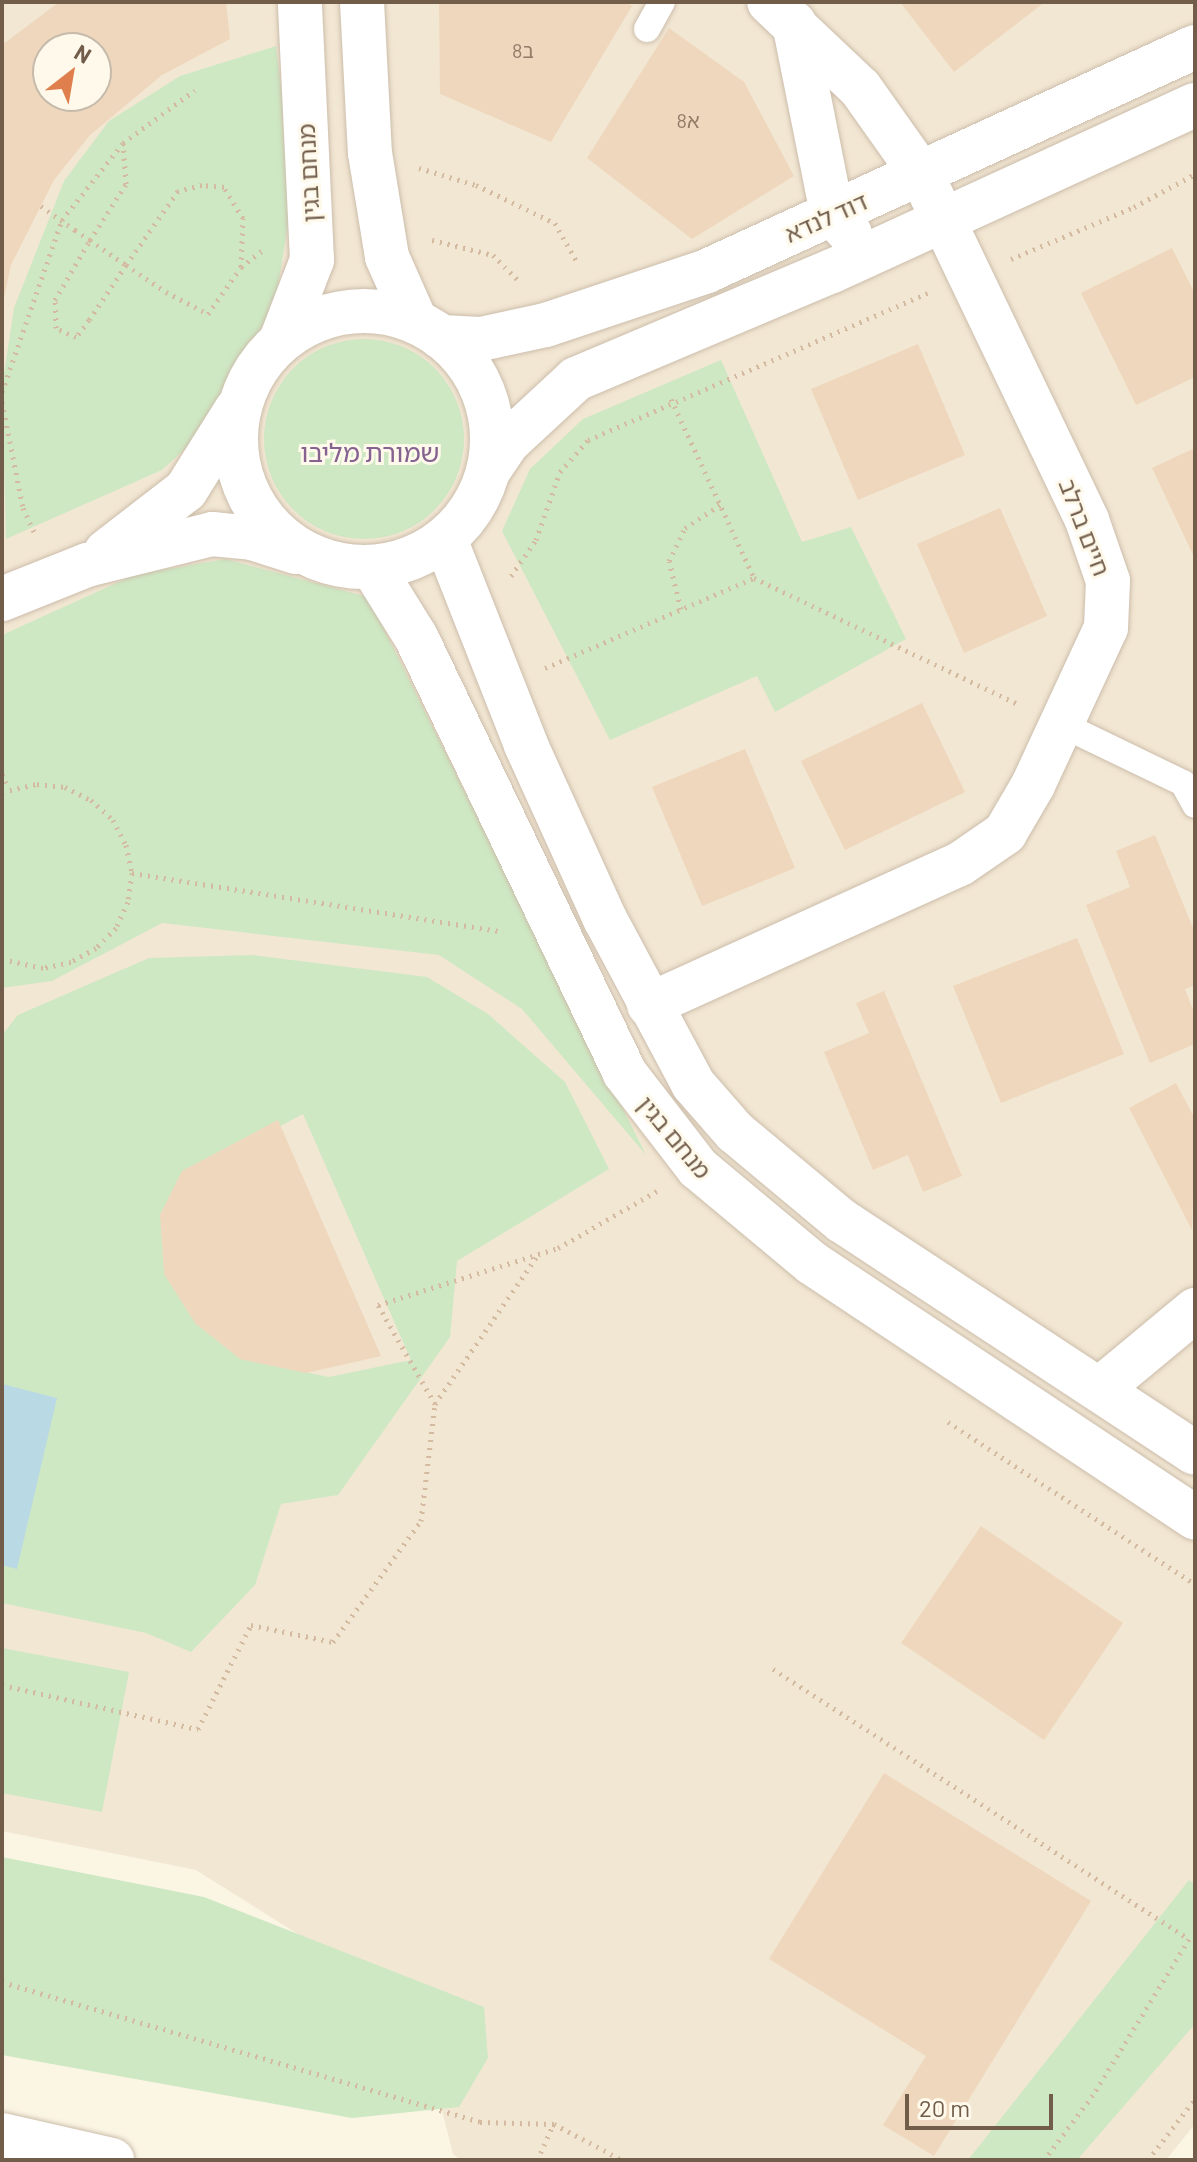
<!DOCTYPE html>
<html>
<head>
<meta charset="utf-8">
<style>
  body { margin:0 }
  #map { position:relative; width:1197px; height:2162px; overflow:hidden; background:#fbf5e4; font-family:Barlow,"Noto Sans Hebrew",sans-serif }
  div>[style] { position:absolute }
  .residential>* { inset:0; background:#f2e7d3 }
  .green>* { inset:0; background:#cee8c3 }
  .round { border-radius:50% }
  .water>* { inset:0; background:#b9d9e4 }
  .building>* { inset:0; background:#efd7bd }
  .path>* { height:5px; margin-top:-2.5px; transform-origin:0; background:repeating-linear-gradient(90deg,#d4baa0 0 2px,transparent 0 8px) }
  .roads { filter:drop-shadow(0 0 2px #ccbdab) drop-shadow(0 0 2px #ccbdab) }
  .lane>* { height:26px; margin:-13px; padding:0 13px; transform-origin:13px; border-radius:13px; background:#fff }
  .street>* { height:44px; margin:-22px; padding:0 22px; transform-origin:22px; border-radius:22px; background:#fff }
  .street>.ring { margin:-22px; padding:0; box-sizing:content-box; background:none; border:44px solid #fff; border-radius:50% }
  .secondary>* { height:44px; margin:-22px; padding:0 22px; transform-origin:22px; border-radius:22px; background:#fff }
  span { translate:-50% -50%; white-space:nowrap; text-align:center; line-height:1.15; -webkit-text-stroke:6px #fef9ea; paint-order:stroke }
  .number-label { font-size:20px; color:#917c68 }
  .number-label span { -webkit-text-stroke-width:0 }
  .street-label { font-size:24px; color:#725d4b }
  .neighbourhood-label { font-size:26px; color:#85628f }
  .frame { position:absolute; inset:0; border:4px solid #725d4b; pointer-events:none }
  .north { position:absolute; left:32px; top:32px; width:80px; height:80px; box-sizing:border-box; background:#fef9ea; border:2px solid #c6bbaa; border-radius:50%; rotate:31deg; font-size:22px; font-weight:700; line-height:32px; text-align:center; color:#725d4b }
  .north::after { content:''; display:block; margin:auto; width:28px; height:36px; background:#e07f4e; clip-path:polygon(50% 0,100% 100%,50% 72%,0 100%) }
  .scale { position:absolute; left:905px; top:2094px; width:148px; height:36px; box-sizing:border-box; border:4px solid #725d4b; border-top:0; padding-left:10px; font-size:24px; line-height:28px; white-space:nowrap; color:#725d4b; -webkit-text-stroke:6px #fef9ea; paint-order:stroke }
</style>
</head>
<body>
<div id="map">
  <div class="residential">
    <div style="clip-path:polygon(evenodd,2px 2px,1195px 2px,1195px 2124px,1166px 2160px,461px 2160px,453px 2154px,416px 2008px,196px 1870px,2px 1831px,2px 2px,48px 48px,96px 48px,96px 96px,48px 96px,48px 48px)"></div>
  </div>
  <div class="green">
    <div style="clip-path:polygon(276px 46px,294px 188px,275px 304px,199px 436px,162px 470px,6px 539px,2px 387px,14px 308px,64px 181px,109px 121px,180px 76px)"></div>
    <div class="round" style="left:264px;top:339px;width:200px;height:200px"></div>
    <div style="clip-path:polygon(721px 360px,802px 542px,851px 527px,906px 639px,775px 712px,757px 676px,610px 740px,502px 531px,530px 469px,583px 419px)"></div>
    <div style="clip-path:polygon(225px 559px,368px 597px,646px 1155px,522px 1009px,439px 955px,162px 923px,52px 981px,2px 988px,2px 635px,134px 575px)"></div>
    <div style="clip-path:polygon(evenodd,252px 955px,427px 977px,488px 1014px,565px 1082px,609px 1169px,457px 1261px,450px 1337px,338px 1495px,281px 1504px,255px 1585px,191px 1652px,146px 1633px,2px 1603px,2px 1035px,18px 1015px,149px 958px,252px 955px,303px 1114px,411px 1360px,329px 1377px,261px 1363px,201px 1168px,303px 1114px)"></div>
    <div style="clip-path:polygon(2px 1648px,129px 1672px,102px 1812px,2px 1793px)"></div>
    <div style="clip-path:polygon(2px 1857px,204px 1897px,484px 2007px,488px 2058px,459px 2107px,352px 2118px,2px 2055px)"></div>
    <div style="clip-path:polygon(1189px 1880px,1195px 1885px,1195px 2024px,1077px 2160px,968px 2160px)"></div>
  </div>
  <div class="water">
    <div style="clip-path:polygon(2px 1384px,57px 1398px,17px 1569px,2px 1565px)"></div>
  </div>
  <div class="building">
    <div style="clip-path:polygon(evenodd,59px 2px,226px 2px,230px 39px,162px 75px,90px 135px,54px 180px,11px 265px,2px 307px,2px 45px,59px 2px,48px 48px,96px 48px,96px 96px,48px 96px,48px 48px)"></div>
    <div style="clip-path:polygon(439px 2px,626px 2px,632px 6px,551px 142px,440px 94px)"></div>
    <div style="clip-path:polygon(900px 2px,1045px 2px,954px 72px)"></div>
    <div style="clip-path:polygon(669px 28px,744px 82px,794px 176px,692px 239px,587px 158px)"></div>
    <div style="clip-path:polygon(1172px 248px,1195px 294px,1195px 377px,1136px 405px,1081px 293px)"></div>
    <div style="clip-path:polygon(918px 344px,965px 455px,858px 500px,811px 389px)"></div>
    <div style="clip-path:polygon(1195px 448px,1195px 559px,1152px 468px)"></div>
    <div style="clip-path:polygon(1000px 508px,1047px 616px,964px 653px,917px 544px)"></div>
    <div style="clip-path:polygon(922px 703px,965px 792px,845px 850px,801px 761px)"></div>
    <div style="clip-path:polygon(745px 749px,795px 868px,702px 906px,652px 787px)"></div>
    <div style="clip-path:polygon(1155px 835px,1195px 933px,1195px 985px,1185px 989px,1195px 1015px,1195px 1044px,1150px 1063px,1086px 905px,1130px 887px,1116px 851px)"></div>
    <div style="clip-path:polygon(1077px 938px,1124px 1054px,1001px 1103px,953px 986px)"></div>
    <div style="clip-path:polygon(884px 991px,962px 1176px,923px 1192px,908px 1155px,873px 1170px,824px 1052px,869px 1033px,856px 1003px)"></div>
    <div style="clip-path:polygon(1176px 1083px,1195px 1119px,1192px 1230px,1129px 1108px)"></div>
    <div style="clip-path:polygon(278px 1120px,381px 1356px,306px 1373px,240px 1359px,195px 1323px,164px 1274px,160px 1215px,182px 1171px)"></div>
    <div style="clip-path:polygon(981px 1526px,1123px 1623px,1044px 1740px,901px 1643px)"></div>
    <div style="clip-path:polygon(884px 1773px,1091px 1901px,934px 2156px,883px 2125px,926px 2056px,769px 1959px)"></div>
  </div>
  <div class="path">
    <div style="left:419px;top:168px;width:59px;rotate:16.6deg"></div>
    <div style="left:476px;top:185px;width:88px;rotate:25.7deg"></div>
    <div style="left:555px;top:223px;width:47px;rotate:60.7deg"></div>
    <div style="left:41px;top:206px;width:42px;rotate:35.2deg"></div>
    <div style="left:75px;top:230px;width:18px;rotate:34deg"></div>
    <div style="left:90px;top:240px;width:44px;rotate:34.8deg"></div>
    <div style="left:126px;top:265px;width:48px;rotate:34deg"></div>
    <div style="left:166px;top:292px;width:47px;rotate:27.6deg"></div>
    <div style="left:208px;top:314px;width:57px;rotate:-54.9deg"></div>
    <div style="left:241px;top:267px;width:49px;rotate:-87.7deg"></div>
    <div style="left:243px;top:218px;width:36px;rotate:-122deg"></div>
    <div style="left:224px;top:187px;width:22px;rotate:-175deg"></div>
    <div style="left:202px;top:185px;width:25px;rotate:166deg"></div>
    <div style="left:178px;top:191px;width:90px;rotate:125.1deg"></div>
    <div style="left:126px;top:265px;width:66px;rotate:123.9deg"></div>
    <div style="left:89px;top:320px;width:21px;rotate:127deg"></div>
    <div style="left:76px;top:337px;width:22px;rotate:-156deg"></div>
    <div style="left:56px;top:328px;width:28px;rotate:-92deg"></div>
    <div style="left:55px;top:300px;width:69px;rotate:-59.7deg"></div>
    <div style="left:90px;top:240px;width:67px;rotate:-57.3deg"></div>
    <div style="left:126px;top:184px;width:41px;rotate:-94.2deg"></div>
    <div style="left:432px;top:240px;width:63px;rotate:13.8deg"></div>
    <div style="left:493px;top:255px;width:40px;rotate:45deg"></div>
    <div style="left:1011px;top:259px;width:134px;rotate:-22.9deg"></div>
    <div style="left:1134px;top:207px;width:69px;rotate:-28.4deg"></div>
    <div style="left:241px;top:267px;width:31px;rotate:-38deg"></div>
    <div style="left:2px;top:392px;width:182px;rotate:-70.8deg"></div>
    <div style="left:62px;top:220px;width:98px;rotate:-51.6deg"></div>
    <div style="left:123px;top:143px;width:89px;rotate:-36.4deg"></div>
    <div style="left:671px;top:399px;width:197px;rotate:65.1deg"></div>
    <div style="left:754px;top:578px;width:293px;rotate:25.5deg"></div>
    <div style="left:2px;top:402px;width:108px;rotate:78.8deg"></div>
    <div style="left:23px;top:508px;width:31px;rotate:65deg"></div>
    <div style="left:511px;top:576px;width:44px;rotate:-55.2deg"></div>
    <div style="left:536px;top:540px;width:72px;rotate:-70.6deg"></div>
    <div style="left:560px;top:472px;width:43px;rotate:-48.8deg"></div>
    <div style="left:588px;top:440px;width:370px;rotate:-23.4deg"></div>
    <div style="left:681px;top:609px;width:49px;rotate:-104deg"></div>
    <div style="left:669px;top:561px;width:37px;rotate:-64deg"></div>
    <div style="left:685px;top:528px;width:42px;rotate:-33.3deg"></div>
    <div style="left:545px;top:668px;width:228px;rotate:-23.3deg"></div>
    <div style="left:2px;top:774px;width:15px;rotate:67deg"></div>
    <div style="left:2px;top:792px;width:36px;rotate:-13deg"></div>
    <div style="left:37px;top:784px;width:28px;rotate:6deg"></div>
    <div style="left:65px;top:787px;width:29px;rotate:27deg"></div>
    <div style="left:91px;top:800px;width:30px;rotate:42deg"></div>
    <div style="left:113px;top:820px;width:28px;rotate:63deg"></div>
    <div style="left:126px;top:845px;width:29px;rotate:78deg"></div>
    <div style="left:132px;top:873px;width:29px;rotate:98deg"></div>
    <div style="left:128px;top:902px;width:29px;rotate:115deg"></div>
    <div style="left:116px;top:928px;width:28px;rotate:135deg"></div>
    <div style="left:96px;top:948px;width:29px;rotate:151deg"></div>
    <div style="left:71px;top:962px;width:29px;rotate:168deg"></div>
    <div style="left:43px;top:968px;width:42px;rotate:-167.6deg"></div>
    <div style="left:132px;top:873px;width:376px;rotate:9deg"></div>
    <div style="left:435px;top:1404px;width:180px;rotate:-55.4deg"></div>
    <div style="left:948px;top:1422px;width:295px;rotate:33.3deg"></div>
    <div style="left:773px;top:1669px;width:496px;rotate:33deg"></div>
    <div style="left:1189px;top:1939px;width:183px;rotate:121.6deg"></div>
    <div style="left:1093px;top:2095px;width:81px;rotate:127deg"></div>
    <div style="left:2px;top:1685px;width:201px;rotate:12.7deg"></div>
    <div style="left:198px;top:1729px;width:117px;rotate:-63deg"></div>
    <div style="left:251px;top:1625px;width:84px;rotate:11.7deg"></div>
    <div style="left:333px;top:1642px;width:150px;rotate:-54deg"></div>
    <div style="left:421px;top:1521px;width:118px;rotate:-83.2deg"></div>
    <div style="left:435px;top:1404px;width:114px;rotate:-119.9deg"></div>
    <div style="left:378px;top:1305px;width:189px;rotate:-17.6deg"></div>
    <div style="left:558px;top:1248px;width:116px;rotate:-29.9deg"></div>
    <div style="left:2px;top:1982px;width:498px;rotate:16.3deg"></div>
    <div style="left:480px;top:2122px;width:74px;rotate:1.5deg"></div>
    <div style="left:554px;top:2124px;width:77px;rotate:27.9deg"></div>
    <div style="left:537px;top:2160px;width:40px;rotate:-65deg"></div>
    <div style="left:1148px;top:2160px;width:77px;rotate:-52.4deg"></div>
  </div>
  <div class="roads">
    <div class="lane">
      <div style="left:647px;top:29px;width:31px;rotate:-61deg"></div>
      <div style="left:1063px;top:725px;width:133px;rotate:25.8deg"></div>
      <div style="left:1183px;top:783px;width:25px;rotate:61deg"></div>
    </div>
    <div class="street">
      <div style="left:362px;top:2px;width:151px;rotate:87deg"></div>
      <div style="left:370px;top:153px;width:105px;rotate:80.7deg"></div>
      <div style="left:387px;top:257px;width:71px;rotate:66deg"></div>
      <div style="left:794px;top:23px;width:195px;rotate:78.7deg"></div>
      <div style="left:832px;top:214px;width:26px;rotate:47deg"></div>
      <div class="ring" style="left:236px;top:311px;width:212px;height:212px"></div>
      <div style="left:441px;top:337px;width:40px;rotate:2.9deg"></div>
      <div style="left:481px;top:339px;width:66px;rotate:-12.2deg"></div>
      <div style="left:546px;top:325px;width:170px;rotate:-18.5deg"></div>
      <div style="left:707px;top:271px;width:537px;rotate:-24.66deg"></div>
      <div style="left:282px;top:338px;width:84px;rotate:-69deg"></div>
      <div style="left:312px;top:260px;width:258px;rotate:-92.7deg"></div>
      <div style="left:489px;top:470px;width:32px;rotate:-56deg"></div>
      <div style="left:507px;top:443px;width:94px;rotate:-42.8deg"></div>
      <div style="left:576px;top:379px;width:278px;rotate:-22.9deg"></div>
      <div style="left:832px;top:271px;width:399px;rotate:-24.6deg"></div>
      <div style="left:445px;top:539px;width:221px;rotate:68.5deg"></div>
      <div style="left:526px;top:745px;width:191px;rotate:65.6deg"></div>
      <div style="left:605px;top:919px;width:187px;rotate:61.9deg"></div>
      <div style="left:693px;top:1084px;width:64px;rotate:48.8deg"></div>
      <div style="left:735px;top:1132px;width:139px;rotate:39.8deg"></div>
      <div style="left:842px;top:1221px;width:422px;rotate:33.3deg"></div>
      <div style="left:106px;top:552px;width:101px;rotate:-37.8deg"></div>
      <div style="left:186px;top:490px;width:94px;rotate:-58deg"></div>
      <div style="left:373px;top:568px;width:81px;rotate:58.1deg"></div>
      <div style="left:416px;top:637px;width:482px;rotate:64.4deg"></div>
      <div style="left:624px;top:1072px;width:121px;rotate:52.4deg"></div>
      <div style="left:698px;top:1168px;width:148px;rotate:39.8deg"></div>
      <div style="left:812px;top:1263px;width:460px;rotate:33.6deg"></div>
      <div style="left:2px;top:599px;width:92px;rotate:-21.8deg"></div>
      <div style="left:87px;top:565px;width:129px;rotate:-13.9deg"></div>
      <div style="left:212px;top:534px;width:40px;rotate:5.7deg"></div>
      <div style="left:252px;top:538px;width:46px;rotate:17.7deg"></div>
      <div style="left:649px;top:1005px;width:341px;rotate:-24.4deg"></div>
      <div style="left:960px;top:864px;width:55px;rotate:-34.6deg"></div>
      <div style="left:1005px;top:833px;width:56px;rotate:-59.7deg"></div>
      <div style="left:1033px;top:785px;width:173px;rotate:-65.1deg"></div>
      <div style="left:1106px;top:628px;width:47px;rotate:-87.6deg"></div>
      <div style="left:1108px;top:581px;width:65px;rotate:-109deg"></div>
      <div style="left:1087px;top:520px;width:384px;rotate:-115.6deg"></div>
      <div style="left:921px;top:174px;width:105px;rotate:-125.3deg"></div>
      <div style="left:860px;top:88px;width:125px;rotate:-136.6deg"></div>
      <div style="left:1100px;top:1389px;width:124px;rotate:-39.7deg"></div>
    </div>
    <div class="secondary">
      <div style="left:2px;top:2135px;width:113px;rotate:12.8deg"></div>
    </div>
  </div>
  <div class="number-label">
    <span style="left:523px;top:50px">8ב</span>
    <span style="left:688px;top:120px">8א</span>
  </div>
  <div class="street-label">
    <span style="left:308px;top:173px;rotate:-93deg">מנחם בגין</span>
    <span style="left:826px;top:217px;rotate:-24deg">דוד לנדא</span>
    <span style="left:1085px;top:527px;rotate:69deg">חיים ברלב</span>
    <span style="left:675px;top:1137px;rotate:50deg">מנחם בגין</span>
  </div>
  <div class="neighbourhood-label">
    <span style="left:370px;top:452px">שמורת מליבו</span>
  </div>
  <div class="frame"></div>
  <div class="north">N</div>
  <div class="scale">20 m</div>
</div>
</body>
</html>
